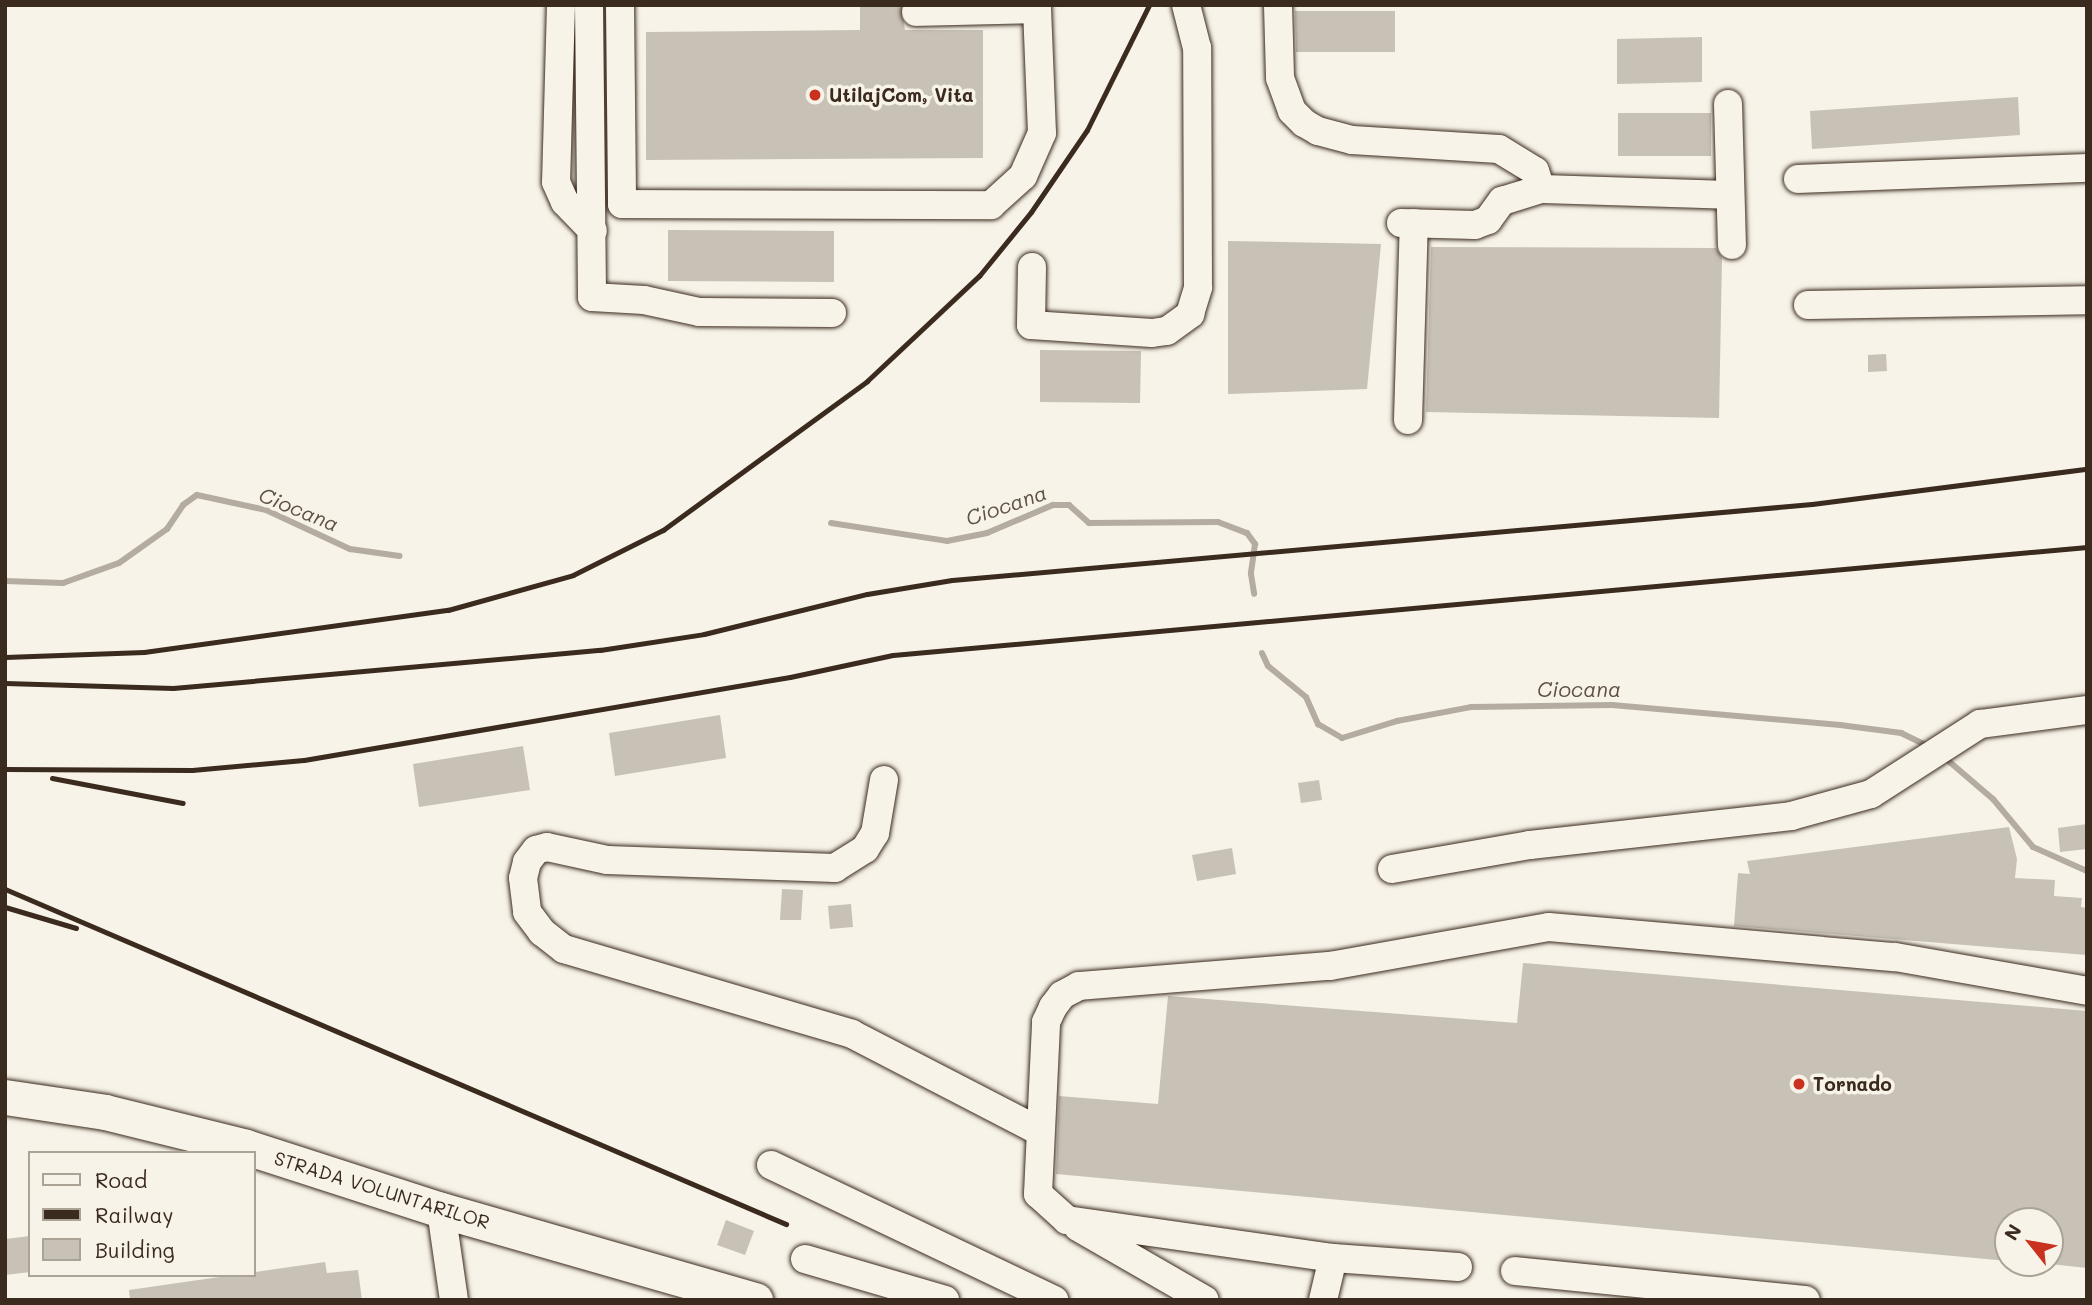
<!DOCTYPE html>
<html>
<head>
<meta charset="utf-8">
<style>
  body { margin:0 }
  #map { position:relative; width:2092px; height:1305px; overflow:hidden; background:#f7f3e8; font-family:Mali,sans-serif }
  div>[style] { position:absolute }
  .stream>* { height:6px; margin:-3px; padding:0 3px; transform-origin:3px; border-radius:3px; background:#b4aca0 }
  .building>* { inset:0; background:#c8c1b6 }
  .roads { filter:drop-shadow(0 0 2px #3b2a1e) drop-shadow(0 0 2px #3b2a1e) }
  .minor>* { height:28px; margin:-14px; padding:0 14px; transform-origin:14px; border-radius:14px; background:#f7f3e8 }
  .major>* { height:35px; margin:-17.5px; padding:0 17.5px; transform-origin:17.5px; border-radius:17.5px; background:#f7f3e8 }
  .rail>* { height:5px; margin:-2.5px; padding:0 2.5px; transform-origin:2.5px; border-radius:2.5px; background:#3b2a1e }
  .dots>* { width:19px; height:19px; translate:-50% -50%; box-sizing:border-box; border:4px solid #f7f3e8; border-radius:50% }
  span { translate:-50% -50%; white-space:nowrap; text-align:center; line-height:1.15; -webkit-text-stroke:7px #f7f3e8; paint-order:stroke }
  .poi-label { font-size:19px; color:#3b2a1e; font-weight:700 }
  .left { translate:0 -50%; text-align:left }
  .street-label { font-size:19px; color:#3b2a1e }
  .water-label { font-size:21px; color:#5f5145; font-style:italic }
  .frame { position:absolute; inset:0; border:7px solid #3b2a1e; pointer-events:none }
  .legend { position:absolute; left:28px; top:1151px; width:228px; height:126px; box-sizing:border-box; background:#f7f3e8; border:2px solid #aca397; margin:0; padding:9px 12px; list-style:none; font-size:21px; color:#3b2a1e }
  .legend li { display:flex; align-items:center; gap:14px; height:35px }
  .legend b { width:35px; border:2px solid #aca397 }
  .north { position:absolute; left:1994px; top:1207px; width:70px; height:70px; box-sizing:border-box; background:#f7f3e8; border:2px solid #aca397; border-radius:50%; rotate:301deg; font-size:19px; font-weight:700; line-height:28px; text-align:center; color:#3b2a1e }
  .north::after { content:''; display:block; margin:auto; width:24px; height:32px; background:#c8321e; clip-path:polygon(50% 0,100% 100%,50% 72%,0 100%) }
</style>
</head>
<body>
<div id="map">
  <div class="stream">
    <div style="left:831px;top:523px;width:117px;rotate:8.8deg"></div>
    <div style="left:947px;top:541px;width:41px;rotate:-11.3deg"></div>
    <div style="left:987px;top:533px;width:72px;rotate:-23deg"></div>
    <div style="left:1053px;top:505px;width:16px"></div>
    <div style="left:1069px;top:505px;width:27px;rotate:42deg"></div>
    <div style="left:1089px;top:523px;width:129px;rotate:-0.4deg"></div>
    <div style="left:1218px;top:522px;width:31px;rotate:21deg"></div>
    <div style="left:1247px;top:533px;width:14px;rotate:54deg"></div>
    <div style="left:1255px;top:544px;width:30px;rotate:98deg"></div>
    <div style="left:1251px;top:574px;width:20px;rotate:81deg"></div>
    <div style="left:5px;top:581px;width:58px;rotate:2deg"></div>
    <div style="left:63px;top:583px;width:59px;rotate:-19.7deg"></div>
    <div style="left:119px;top:563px;width:59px;rotate:-35.3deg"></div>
    <div style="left:167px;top:529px;width:29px;rotate:-56deg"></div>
    <div style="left:183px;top:505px;width:17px;rotate:-36deg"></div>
    <div style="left:197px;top:495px;width:71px;rotate:12.3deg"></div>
    <div style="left:266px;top:510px;width:93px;rotate:24.9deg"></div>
    <div style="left:350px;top:549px;width:50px;rotate:8deg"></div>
    <div style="left:1262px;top:653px;width:14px;rotate:65deg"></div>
    <div style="left:1268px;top:666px;width:49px;rotate:39.2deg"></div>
    <div style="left:1306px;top:697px;width:30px;rotate:66deg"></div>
    <div style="left:1318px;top:724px;width:28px;rotate:30deg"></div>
    <div style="left:1342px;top:738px;width:58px;rotate:-17.2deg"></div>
    <div style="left:1397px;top:721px;width:75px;rotate:-10.7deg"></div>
    <div style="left:1471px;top:707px;width:141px;rotate:-0.8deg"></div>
    <div style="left:1612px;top:705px;width:229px;rotate:5deg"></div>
    <div style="left:1840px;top:725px;width:62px;rotate:7.5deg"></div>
    <div style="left:1901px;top:733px;width:32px;rotate:26deg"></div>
    <div style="left:1945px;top:758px;width:63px;rotate:40.5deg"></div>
    <div style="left:1993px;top:799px;width:62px;rotate:50.2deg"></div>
    <div style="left:2033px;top:847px;width:59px;rotate:24deg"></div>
  </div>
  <div class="building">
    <div style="clip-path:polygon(860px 5px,901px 5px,905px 30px,983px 30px,983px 158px,646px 160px,646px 32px,860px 30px)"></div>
    <div style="clip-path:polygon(1295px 11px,1395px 11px,1395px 52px,1296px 52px)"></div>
    <div style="clip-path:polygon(1702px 37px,1702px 82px,1617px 84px,1617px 39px)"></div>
    <div style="clip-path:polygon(2018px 97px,2020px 135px,1812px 149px,1810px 111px)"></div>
    <div style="clip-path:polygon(1618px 113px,1711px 113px,1711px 156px,1618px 156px)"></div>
    <div style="clip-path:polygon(668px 230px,834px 231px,834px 282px,668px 281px)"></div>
    <div style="clip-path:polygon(1228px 241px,1381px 244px,1367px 389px,1228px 394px)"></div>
    <div style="clip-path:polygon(1431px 247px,1716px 248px,1722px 258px,1719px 418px,1426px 412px)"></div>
    <div style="clip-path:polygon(1040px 350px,1141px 351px,1140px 403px,1040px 402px)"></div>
    <div style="clip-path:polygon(1886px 354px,1887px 371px,1868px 372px,1868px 355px)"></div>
    <div style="clip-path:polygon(720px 715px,726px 758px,615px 776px,609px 733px)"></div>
    <div style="clip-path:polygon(523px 746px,530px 790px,419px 807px,413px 764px)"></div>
    <div style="clip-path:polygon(1319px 780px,1322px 800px,1301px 803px,1298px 783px)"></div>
    <div style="clip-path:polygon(2087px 824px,2087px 849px,2060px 852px,2058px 828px)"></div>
    <div style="clip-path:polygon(2009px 827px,2017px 859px,2015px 878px,2055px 880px,2054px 896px,2082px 898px,2081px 907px,2087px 908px,2087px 955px,1734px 926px,1738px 873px,1750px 874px,1747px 861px)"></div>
    <div style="clip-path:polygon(1232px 848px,1236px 874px,1197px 881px,1192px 855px)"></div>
    <div style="clip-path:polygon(782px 889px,803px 890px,801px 920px,780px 920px)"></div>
    <div style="clip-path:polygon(851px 904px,853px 927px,830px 929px,828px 906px)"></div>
    <div style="clip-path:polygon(1523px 963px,2087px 1011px,2087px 1268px,2050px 1264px,2050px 1221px,2008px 1221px,2008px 1261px,1056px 1174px,1059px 1096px,1158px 1104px,1168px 996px,1517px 1023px)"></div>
    <div style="clip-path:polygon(726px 1220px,754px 1231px,745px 1255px,717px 1245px)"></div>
    <div style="clip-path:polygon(30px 1236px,30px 1272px,5px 1275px,5px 1239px)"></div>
    <div style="clip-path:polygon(325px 1262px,327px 1273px,358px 1270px,362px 1300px,130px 1300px,129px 1290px)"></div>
  </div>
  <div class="roads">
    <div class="minor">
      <div style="left:561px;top:5px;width:177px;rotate:91.6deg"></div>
      <div style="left:556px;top:182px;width:22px;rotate:66deg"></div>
      <div style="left:565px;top:202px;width:40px;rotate:46deg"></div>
      <div style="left:589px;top:5px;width:292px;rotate:89.4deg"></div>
      <div style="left:592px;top:297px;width:52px;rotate:3.3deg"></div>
      <div style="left:644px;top:300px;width:56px;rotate:12.3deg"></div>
      <div style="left:699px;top:312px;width:133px;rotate:0.4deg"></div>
      <div style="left:620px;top:5px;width:199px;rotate:89.4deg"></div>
      <div style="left:622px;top:204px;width:369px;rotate:0.2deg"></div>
      <div style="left:991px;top:205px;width:43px;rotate:-42.2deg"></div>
      <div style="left:1023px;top:176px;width:47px;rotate:-66.2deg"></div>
      <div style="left:1042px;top:133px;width:124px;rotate:-92.3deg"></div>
      <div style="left:1037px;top:9px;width:121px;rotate:178.6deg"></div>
      <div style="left:1278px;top:5px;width:73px;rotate:88.4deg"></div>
      <div style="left:1280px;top:78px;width:35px;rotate:70deg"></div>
      <div style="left:1292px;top:111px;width:17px;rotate:45deg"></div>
      <div style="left:1304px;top:123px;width:16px;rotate:30deg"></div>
      <div style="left:1318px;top:131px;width:35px;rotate:15deg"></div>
      <div style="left:1352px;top:140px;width:147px;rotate:3.5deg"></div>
      <div style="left:1499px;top:149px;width:42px;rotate:31.4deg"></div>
      <div style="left:1535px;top:171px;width:19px;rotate:72deg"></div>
      <div style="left:1728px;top:104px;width:141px;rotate:88.4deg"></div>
      <div style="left:1798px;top:179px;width:289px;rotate:-2.2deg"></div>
      <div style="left:1401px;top:223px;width:74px;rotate:1.5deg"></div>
      <div style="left:1475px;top:225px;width:14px;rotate:-21deg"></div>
      <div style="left:1488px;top:220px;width:24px;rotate:-54deg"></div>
      <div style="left:1502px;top:201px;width:41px;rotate:-17.1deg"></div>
      <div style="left:1541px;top:189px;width:189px;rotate:1.8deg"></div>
      <div style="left:1032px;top:267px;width:58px;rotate:91deg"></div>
      <div style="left:1031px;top:325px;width:121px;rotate:3.8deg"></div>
      <div style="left:1152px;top:333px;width:15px;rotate:-8deg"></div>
      <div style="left:1167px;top:331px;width:29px;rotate:-36deg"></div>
      <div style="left:1190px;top:314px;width:28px;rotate:-73deg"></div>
      <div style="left:1198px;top:287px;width:239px;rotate:-90.2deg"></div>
      <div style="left:1197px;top:48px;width:44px;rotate:-104.3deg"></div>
      <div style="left:1808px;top:305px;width:279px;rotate:-1deg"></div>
      <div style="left:1408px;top:420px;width:197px;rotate:-88.3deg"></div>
      <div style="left:884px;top:780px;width:54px;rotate:99.6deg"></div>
      <div style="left:875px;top:833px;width:19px;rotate:122deg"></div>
      <div style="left:865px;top:849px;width:36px;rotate:148deg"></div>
      <div style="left:835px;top:868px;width:228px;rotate:-178deg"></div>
      <div style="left:607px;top:860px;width:61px;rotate:-167.8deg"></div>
      <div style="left:547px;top:847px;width:11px;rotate:165deg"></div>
      <div style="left:536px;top:850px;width:15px;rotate:127deg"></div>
      <div style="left:527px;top:862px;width:16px;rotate:104deg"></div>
      <div style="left:523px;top:878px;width:34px;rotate:83deg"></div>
      <div style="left:527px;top:912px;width:25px;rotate:53deg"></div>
      <div style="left:542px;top:932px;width:28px;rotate:38deg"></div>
      <div style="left:564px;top:949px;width:300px;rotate:16.4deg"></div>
      <div style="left:852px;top:1034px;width:211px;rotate:27.4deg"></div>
      <div style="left:1392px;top:869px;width:140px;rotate:-9.9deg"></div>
      <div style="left:1530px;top:845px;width:263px;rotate:-6.3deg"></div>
      <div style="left:1791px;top:816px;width:83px;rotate:-15.4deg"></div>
      <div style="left:1871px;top:794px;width:130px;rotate:-32.7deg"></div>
      <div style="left:1980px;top:724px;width:108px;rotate:-7.5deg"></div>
      <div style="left:771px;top:1165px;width:314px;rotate:25.5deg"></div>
      <div style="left:441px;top:1210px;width:91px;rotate:81.8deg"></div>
      <div style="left:1078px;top:1227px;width:146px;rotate:29.9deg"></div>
      <div style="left:805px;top:1259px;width:146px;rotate:16.3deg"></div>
      <div style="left:1458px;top:1267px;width:125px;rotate:-175.9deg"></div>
      <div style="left:1333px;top:1258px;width:269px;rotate:-171.9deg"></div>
      <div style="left:1067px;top:1220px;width:39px;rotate:-138deg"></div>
      <div style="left:1038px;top:1194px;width:172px;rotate:-87.3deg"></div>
      <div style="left:1046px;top:1022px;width:17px;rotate:-65deg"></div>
      <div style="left:1053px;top:1007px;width:15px;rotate:-53deg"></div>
      <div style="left:1062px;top:995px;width:19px;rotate:-28deg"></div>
      <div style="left:1079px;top:986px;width:252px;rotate:-4.6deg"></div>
      <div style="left:1330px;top:966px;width:222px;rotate:-10.1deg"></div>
      <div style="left:1549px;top:927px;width:347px;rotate:5deg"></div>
      <div style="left:1895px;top:957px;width:195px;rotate:10deg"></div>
      <div style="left:1515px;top:1271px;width:292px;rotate:5.7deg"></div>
      <div style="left:1323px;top:1300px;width:43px;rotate:-76.6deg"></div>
    </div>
    <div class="major">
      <div style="left:5px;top:1097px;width:101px;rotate:8.5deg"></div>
      <div style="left:105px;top:1112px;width:145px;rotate:13.9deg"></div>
      <div style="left:246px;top:1147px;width:205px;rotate:17.9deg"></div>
      <div style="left:441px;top:1210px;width:327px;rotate:16deg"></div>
    </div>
  </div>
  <div class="rail">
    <div style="left:5px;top:657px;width:139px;rotate:-2.1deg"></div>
    <div style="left:144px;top:652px;width:307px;rotate:-7.9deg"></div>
    <div style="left:448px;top:610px;width:130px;rotate:-15.6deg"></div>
    <div style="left:573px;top:575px;width:101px;rotate:-26.6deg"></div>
    <div style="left:663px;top:530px;width:253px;rotate:-36.1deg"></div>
    <div style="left:867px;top:381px;width:154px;rotate:-43.2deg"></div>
    <div style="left:979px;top:276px;width:82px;rotate:-50.9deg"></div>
    <div style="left:1031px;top:212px;width:99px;rotate:-55.7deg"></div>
    <div style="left:1087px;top:130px;width:140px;rotate:-63.6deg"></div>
    <div style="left:5px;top:683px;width:168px;rotate:1.7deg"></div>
    <div style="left:173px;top:688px;width:429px;rotate:-5.1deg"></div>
    <div style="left:600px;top:650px;width:105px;rotate:-8.7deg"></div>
    <div style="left:704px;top:634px;width:168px;rotate:-13.8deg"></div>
    <div style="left:867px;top:594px;width:86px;rotate:-9.4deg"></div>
    <div style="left:952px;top:580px;width:863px;rotate:-5.05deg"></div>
    <div style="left:1812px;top:504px;width:277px;rotate:-7.3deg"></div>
    <div style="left:5px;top:769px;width:187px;rotate:0.3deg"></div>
    <div style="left:192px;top:770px;width:112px;rotate:-5.1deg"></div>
    <div style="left:304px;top:760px;width:493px;rotate:-9.7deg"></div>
    <div style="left:790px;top:677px;width:105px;rotate:-12.1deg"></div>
    <div style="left:893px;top:655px;width:1199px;rotate:-5.17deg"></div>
    <div style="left:52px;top:778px;width:133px;rotate:10.8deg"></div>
    <div style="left:5px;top:889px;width:850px;rotate:23.22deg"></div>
    <div style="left:5px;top:907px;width:74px;rotate:16.5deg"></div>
  </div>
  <div class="dots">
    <div style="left:815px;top:95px;background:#c8321e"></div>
    <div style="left:1799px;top:1084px;background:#c8321e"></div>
  </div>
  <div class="poi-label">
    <span class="left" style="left:829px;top:95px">UtilajCom, Vita</span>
    <span class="left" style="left:1813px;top:1084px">Tornado</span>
  </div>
  <div class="street-label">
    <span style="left:382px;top:1190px;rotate:17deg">STRADA VOLUNTARILOR</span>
  </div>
  <div class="water-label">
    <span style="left:1006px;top:505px;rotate:-19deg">Ciocana</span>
    <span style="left:299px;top:509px;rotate:22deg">Ciocana</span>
    <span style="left:1579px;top:689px">Ciocana</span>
  </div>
  <div class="frame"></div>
  <ul class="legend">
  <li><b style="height:9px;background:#f7f3e8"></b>Road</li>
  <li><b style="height:9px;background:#3b2a1e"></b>Railway</li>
  <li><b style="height:19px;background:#c8c1b6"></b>Building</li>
  </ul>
  <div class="north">N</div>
</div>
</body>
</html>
